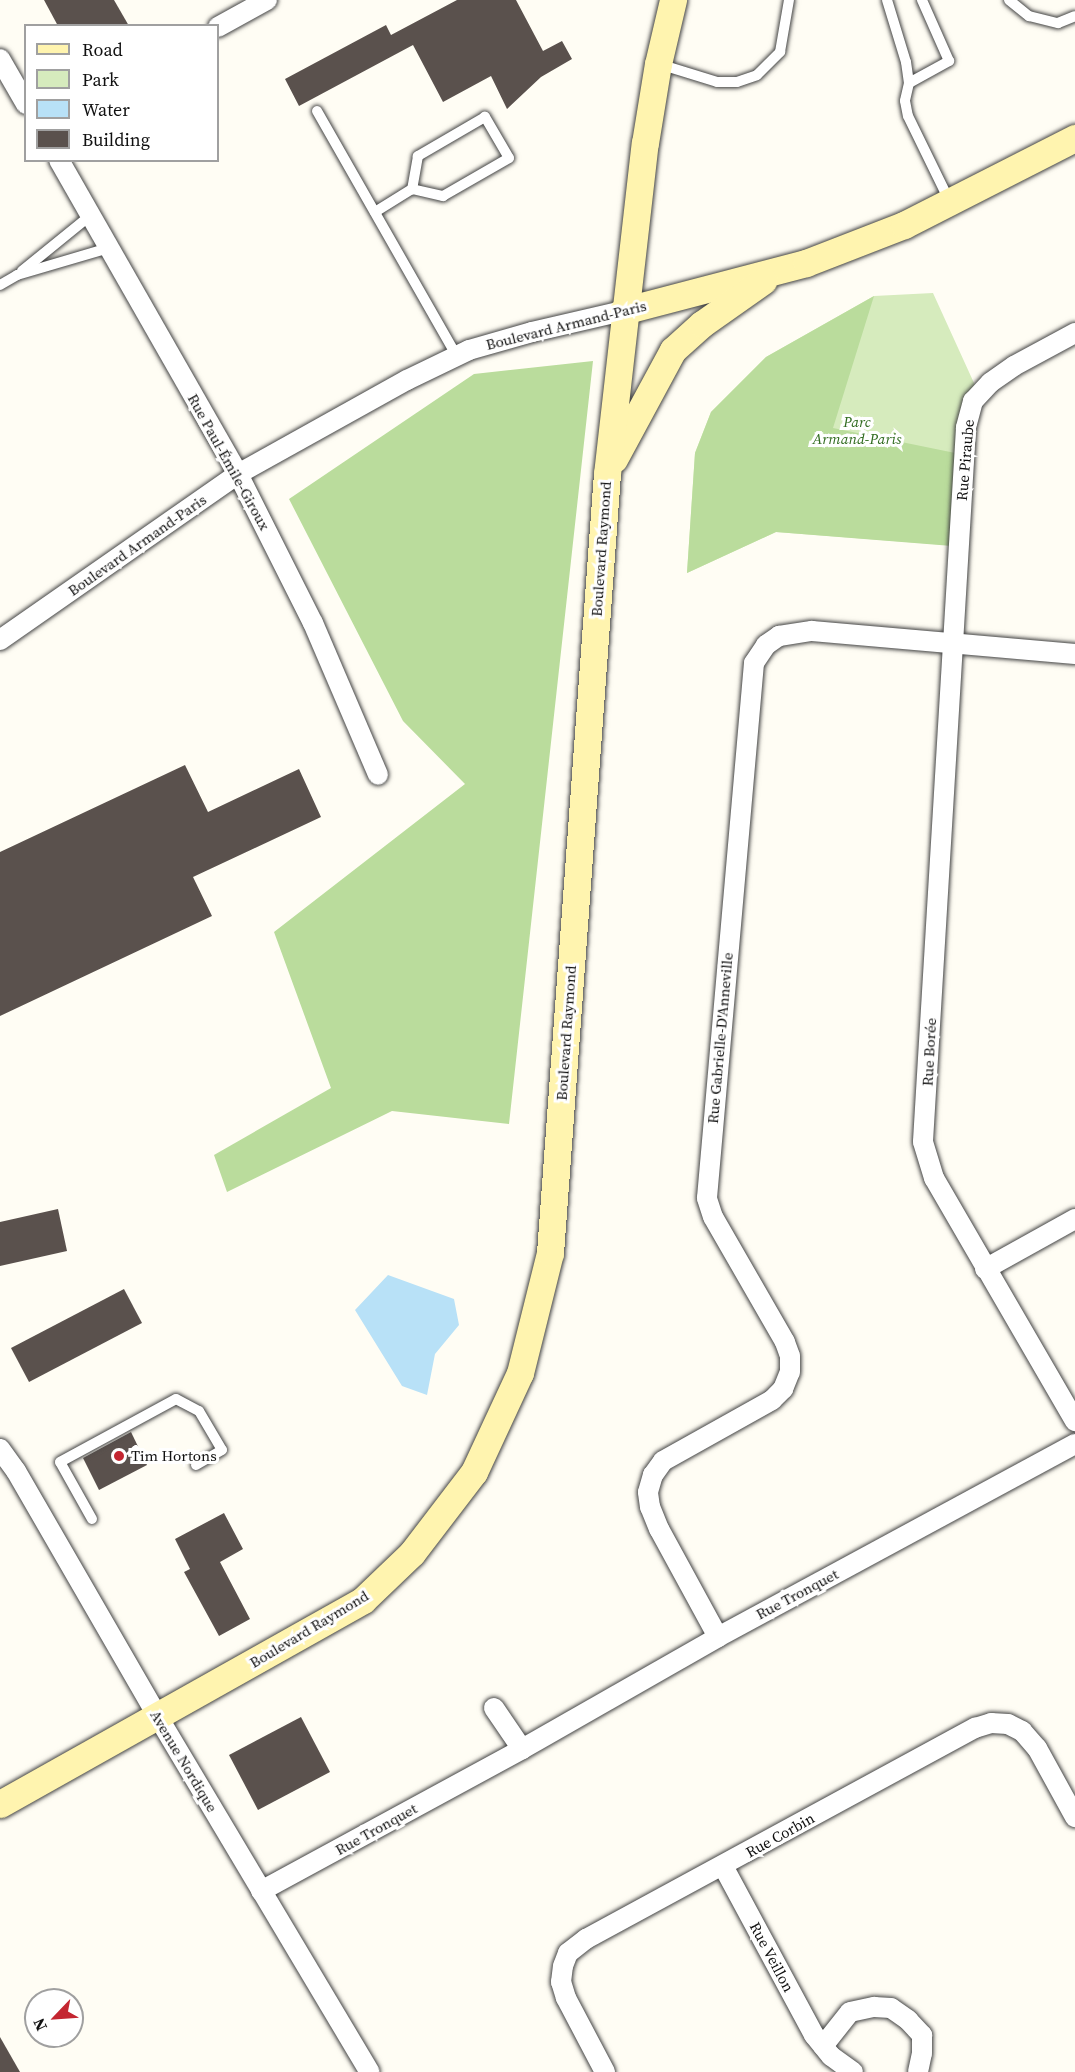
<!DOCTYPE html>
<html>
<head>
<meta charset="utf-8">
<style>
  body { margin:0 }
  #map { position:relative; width:1075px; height:2072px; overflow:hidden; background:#fffdf4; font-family:"Source Serif 4",serif }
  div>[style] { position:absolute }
  .green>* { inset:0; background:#d6ebbd }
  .forest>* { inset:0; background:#badc9c }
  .water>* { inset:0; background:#b8e1f7 }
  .building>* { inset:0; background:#5a514d }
  .roads { filter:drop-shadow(0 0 2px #444) drop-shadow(0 0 2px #444) }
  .lane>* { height:10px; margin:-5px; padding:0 5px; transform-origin:5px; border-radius:5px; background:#fff }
  .street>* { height:20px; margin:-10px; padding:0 10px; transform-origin:10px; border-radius:10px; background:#fff }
  .secondary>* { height:27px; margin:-13.5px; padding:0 13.5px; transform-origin:13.5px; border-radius:13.5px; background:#fff4af }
  .dots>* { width:16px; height:16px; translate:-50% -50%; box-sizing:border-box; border:3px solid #fff; border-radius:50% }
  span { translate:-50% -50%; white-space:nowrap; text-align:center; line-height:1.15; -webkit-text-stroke:6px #fff; paint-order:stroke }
  .street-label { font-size:15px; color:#111 }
  .park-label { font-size:15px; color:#306b1f; font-style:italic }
  .poi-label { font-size:15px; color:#111 }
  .left { translate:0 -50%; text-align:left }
  .legend { position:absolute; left:24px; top:24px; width:195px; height:138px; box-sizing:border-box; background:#fff; border:2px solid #a0a0a0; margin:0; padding:8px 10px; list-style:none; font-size:18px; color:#111 }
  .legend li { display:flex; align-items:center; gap:12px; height:30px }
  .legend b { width:30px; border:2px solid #a0a0a0 }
  .north { position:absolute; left:24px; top:1988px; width:60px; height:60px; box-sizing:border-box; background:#fff; border:2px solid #a0a0a0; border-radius:50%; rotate:245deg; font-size:16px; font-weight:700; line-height:24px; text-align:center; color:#111 }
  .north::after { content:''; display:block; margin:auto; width:21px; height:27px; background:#c42631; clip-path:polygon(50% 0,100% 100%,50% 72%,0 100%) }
</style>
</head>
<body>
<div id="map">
  <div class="green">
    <div style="clip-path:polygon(933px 293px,979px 394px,959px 546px,776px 532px,687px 573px,695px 453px,711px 412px,766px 357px,874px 296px)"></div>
  </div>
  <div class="forest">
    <div style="clip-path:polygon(874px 296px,833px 428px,960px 454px,952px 546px,776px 532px,687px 573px,695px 453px,711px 412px,766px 357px)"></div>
    <div style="clip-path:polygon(593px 361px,509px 1124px,392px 1111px,227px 1192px,214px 1155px,331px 1088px,274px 932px,465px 784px,403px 721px,289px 499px,474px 374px)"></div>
  </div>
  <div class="water">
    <div style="clip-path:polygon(388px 1275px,454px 1299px,459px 1325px,435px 1354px,427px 1395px,402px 1386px,355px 1310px)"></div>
  </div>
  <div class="building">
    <div style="clip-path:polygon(44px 0,114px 0,129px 26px,58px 26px)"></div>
    <div style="clip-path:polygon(457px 0,516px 0,543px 51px,562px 41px,572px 59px,541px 77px,507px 109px,491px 76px,443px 102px,413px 45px,299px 106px,285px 79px,386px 25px,391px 35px)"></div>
    <div style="clip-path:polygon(185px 765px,208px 812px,299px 769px,321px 817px,193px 877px,212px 916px,0 1016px,0 852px)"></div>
    <div style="clip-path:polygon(58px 1209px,67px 1251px,0 1266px,0 1222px)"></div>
    <div style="clip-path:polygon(124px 1289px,142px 1323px,29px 1382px,11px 1348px)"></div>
    <div style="clip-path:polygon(131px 1432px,147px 1465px,99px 1490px,83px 1458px)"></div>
    <div style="clip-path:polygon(224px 1513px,243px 1549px,220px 1562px,250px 1619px,219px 1636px,184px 1572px,190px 1569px,175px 1539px)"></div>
    <div style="clip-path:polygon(301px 1717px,330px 1772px,258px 1810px,229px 1755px)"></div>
    <div style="clip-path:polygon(0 2037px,20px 2072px,0 2072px)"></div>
  </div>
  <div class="roads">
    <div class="lane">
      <div style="left:887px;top:0;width:65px;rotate:73deg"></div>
      <div style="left:906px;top:62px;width:21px;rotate:82deg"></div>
      <div style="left:909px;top:83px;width:18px;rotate:103deg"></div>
      <div style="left:905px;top:101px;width:15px;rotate:79deg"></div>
      <div style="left:908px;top:116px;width:96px;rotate:64deg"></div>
      <div style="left:1009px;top:0;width:26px;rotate:39deg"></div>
      <div style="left:1029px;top:16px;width:30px;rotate:14deg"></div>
      <div style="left:1058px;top:23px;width:18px;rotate:-22deg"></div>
      <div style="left:659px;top:64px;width:61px;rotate:17.2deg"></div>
      <div style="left:717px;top:82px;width:20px"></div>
      <div style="left:737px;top:82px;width:21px;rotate:-19deg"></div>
      <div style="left:757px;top:75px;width:33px;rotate:-45deg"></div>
      <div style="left:780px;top:52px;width:53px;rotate:-80.2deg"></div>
      <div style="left:909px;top:83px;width:46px;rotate:-28.8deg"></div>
      <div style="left:949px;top:61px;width:67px;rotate:-113.9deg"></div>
      <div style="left:317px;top:111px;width:282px;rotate:60.3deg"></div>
      <div style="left:375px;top:212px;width:44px;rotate:-31.9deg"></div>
      <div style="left:412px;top:189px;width:32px;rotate:13deg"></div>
      <div style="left:443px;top:196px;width:76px;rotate:-29.9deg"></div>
      <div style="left:509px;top:158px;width:48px;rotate:-120.3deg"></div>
      <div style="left:485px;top:117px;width:78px;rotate:149.8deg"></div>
      <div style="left:418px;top:156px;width:34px;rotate:100deg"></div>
      <div style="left:22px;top:271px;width:89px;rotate:-39.1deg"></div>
      <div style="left:0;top:285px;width:20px;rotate:-30deg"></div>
      <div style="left:17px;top:275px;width:96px;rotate:-16.4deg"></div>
      <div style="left:92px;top:1519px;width:65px;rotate:-119.3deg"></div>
      <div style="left:60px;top:1462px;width:132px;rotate:-28.5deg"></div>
      <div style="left:176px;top:1399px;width:26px;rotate:28deg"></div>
      <div style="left:199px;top:1411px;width:45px;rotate:59.5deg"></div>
      <div style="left:222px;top:1450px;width:30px;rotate:150deg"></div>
    </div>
    <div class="street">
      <div style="left:218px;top:27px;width:56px;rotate:-28.9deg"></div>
      <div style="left:0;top:59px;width:52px;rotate:60deg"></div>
      <div style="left:59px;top:160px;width:361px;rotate:60.3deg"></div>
      <div style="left:238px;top:474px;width:167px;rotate:63.3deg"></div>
      <div style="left:313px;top:623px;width:165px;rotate:66.8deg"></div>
      <div style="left:1075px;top:333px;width:69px;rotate:151.6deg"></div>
      <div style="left:1014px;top:366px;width:29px;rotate:145deg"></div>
      <div style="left:990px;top:383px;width:25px;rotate:133deg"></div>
      <div style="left:973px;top:401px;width:28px;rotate:105deg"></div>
      <div style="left:966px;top:428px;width:715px;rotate:93.45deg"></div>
      <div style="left:923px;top:1142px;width:38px;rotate:73deg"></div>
      <div style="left:934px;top:1178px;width:281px;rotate:59.9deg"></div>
      <div style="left:0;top:640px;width:290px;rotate:-34.9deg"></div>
      <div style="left:238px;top:474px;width:193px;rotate:-29.1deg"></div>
      <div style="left:407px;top:380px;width:69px;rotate:-25.8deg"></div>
      <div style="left:469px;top:350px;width:66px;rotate:-15.9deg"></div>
      <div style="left:532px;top:332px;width:93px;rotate:-13deg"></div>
      <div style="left:985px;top:1269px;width:103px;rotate:-29.1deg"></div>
      <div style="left:0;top:1449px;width:27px;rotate:54deg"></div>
      <div style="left:16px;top:1471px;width:284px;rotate:60deg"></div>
      <div style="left:158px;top:1717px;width:413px;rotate:59.2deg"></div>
      <div style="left:718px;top:1637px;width:123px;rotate:-118.6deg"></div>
      <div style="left:659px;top:1529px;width:24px;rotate:-112deg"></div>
      <div style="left:650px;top:1507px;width:15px;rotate:-98deg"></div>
      <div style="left:648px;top:1492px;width:18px;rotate:-74deg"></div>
      <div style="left:653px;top:1475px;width:17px;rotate:-54deg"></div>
      <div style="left:663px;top:1461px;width:125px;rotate:-29.2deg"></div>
      <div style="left:772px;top:1400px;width:16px;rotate:-45deg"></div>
      <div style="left:783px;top:1389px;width:18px;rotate:-68deg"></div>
      <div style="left:790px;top:1372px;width:16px;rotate:-90deg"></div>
      <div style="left:790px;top:1356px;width:15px;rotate:-110deg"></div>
      <div style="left:785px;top:1342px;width:144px;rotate:-119.9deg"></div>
      <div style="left:713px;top:1217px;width:20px;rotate:-108deg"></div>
      <div style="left:707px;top:1198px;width:537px;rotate:-84.98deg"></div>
      <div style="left:754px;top:663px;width:22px;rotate:-56deg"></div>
      <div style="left:766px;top:645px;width:16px;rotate:-35deg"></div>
      <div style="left:779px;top:636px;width:33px;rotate:-9deg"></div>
      <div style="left:812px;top:631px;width:264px;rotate:5deg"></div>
      <div style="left:494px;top:1708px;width:50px;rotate:55.7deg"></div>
      <div style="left:723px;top:1866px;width:192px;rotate:61.7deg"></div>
      <div style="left:814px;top:2035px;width:27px;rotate:51deg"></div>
      <div style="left:831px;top:2056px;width:27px;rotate:36deg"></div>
      <div style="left:261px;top:1891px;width:297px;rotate:-28.5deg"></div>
      <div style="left:522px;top:1749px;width:226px;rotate:-29.7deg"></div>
      <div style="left:718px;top:1637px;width:406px;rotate:-28.4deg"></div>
      <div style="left:823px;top:2046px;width:43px;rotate:-51.5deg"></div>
      <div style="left:850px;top:2012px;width:25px;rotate:-12deg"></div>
      <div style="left:874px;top:2007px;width:17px;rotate:3deg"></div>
      <div style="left:891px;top:2008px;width:21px;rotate:35deg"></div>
      <div style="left:908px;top:2020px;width:21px;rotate:47deg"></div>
      <div style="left:922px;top:2035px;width:18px;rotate:90deg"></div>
      <div style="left:922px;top:2053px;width:19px;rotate:102deg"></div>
      <div style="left:605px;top:2072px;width:84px;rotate:-117.8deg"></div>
      <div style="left:566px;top:1998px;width:17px;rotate:-107deg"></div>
      <div style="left:561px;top:1982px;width:16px;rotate:-83deg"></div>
      <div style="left:563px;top:1966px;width:14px;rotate:-69deg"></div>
      <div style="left:568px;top:1953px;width:23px;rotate:-38deg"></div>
      <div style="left:586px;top:1939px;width:443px;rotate:-28.5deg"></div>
      <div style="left:975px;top:1728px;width:17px;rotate:-17deg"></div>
      <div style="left:991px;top:1723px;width:17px;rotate:3deg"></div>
      <div style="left:1008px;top:1724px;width:16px;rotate:27deg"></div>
      <div style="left:1022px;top:1731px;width:23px;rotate:49deg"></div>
      <div style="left:1037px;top:1748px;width:79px;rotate:61.2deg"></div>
    </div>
    <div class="secondary">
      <div style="left:623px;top:311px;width:189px;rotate:-14.7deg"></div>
      <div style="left:806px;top:263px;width:105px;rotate:-21.2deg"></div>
      <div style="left:904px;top:225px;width:192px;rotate:-27deg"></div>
      <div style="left:614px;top:459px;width:124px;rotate:-61.6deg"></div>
      <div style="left:673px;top:350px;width:39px;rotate:-42deg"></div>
      <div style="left:702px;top:324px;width:75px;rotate:-35.2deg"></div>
      <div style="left:0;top:1804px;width:416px;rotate:-29.3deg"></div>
      <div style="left:363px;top:1600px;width:68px;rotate:-43.8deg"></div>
      <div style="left:412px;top:1553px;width:102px;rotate:-52.6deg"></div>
      <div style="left:474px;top:1472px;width:109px;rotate:-65.1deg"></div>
      <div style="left:520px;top:1373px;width:124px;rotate:-76deg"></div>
      <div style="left:550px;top:1253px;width:781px;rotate:-85.82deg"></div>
      <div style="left:607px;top:474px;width:333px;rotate:-83.5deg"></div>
      <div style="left:645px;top:143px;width:80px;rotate:-80.7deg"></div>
      <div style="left:658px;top:64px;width:66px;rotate:-76.8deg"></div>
    </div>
  </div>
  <div class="dots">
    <div style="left:119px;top:1456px;background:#c42631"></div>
  </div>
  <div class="street-label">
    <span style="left:566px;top:325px;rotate:-14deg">Boulevard Armand-Paris</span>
    <span style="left:965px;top:460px;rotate:-85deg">Rue Piraube</span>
    <span style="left:229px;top:462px;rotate:61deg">Rue Paul-Émile-Giroux</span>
    <span style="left:137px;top:545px;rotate:-35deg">Boulevard Armand-Paris</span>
    <span style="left:601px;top:549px;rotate:-86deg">Boulevard Raymond</span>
    <span style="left:566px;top:1033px;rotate:-86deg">Boulevard Raymond</span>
    <span style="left:720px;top:1038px;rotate:-85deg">Rue Gabrielle-D'Anneville</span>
    <span style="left:929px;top:1052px;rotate:-87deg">Rue Borée</span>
    <span style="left:797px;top:1594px;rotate:-28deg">Rue Tronquet</span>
    <span style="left:309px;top:1629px;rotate:-31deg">Boulevard Raymond</span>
    <span style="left:184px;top:1761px;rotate:59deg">Avenue Nordique</span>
    <span style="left:376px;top:1829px;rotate:-29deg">Rue Tronquet</span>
    <span style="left:780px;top:1835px;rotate:-29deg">Rue Corbin</span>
    <span style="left:772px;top:1957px;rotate:62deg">Rue Veillon</span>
  </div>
  <div class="park-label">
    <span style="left:857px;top:430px">Parc<br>Armand-Paris</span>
  </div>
  <div class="poi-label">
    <span class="left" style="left:131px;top:1456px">Tim Hortons</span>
  </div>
  <ul class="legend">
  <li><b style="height:8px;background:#fff4af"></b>Road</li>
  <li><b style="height:16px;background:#d6ebbd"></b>Park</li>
  <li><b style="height:16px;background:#b8e1f7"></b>Water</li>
  <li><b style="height:16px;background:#5a514d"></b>Building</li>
  </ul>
  <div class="north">N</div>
</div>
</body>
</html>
